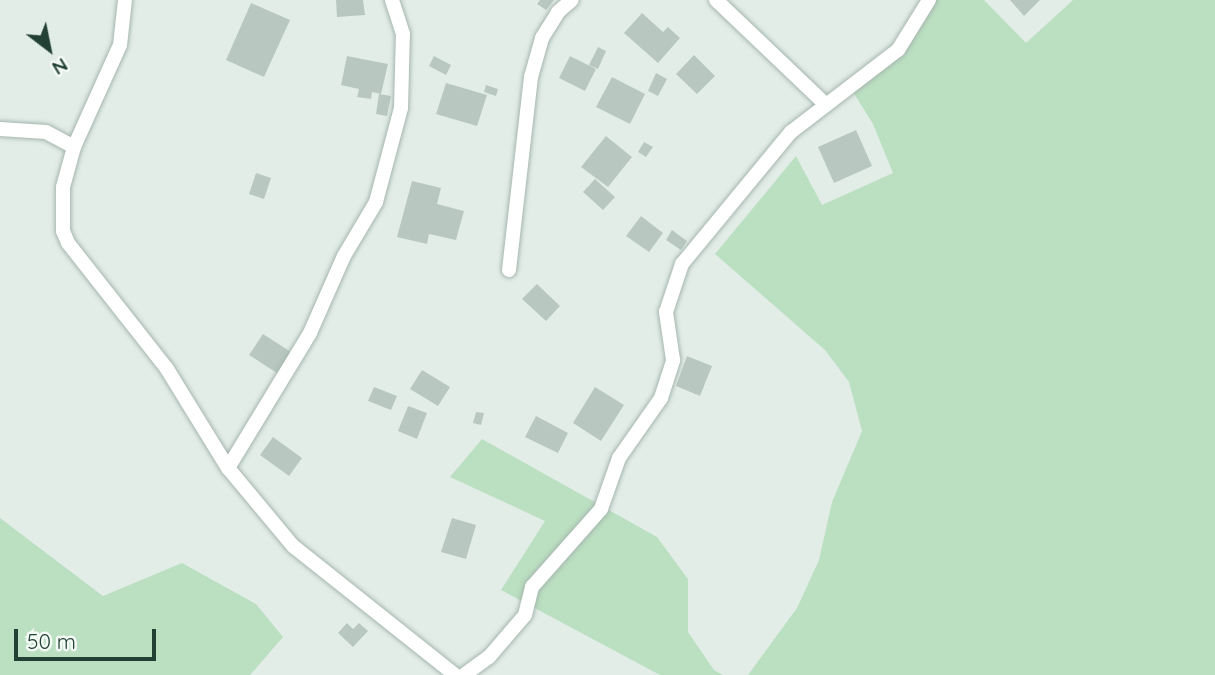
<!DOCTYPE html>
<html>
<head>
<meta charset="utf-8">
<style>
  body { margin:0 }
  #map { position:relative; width:1215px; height:675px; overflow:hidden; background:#e3ede8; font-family:Quicksand,sans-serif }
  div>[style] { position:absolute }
  .green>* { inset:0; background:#bbdfc1 }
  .building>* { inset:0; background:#b8c8c0 }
  .roads { filter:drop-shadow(0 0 2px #a5b6ae) drop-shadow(0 0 2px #a5b6ae) }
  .street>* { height:14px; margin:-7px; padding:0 7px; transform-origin:7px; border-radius:7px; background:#fff }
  span { translate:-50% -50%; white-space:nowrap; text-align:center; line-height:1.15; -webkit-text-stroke:5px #f4faf6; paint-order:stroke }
  .north { position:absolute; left:14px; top:14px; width:70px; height:70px; -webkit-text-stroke:5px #f4faf6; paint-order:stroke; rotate:148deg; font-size:19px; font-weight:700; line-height:28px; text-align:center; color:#224034 }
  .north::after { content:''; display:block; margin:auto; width:24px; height:32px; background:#224034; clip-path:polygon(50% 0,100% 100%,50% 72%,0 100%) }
  .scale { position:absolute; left:14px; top:629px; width:142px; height:32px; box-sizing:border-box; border:4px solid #224034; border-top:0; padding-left:9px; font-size:21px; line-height:24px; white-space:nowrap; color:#224034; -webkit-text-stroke:5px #f4faf6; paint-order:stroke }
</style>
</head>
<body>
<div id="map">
  <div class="green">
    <div style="clip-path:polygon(936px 0,984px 0,1026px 43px,1073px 0,1215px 0,1215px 675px,748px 675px,797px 608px,819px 560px,832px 502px,862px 431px,849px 382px,825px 350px,715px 254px,796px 156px,822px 205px,893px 173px,873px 124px,853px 92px)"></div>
    <div style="clip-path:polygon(482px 439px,657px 537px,688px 579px,688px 632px,714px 670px,723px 675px,660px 675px,501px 590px,545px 521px,450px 477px)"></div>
    <div style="clip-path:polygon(0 518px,103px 596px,182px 563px,256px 604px,283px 637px,250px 675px,0 675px)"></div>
  </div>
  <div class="building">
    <div style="clip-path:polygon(336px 0,363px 0,365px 15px,337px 17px)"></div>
    <div style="clip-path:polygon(540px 0,554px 0,546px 10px,537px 4px)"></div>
    <div style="clip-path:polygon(1010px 0,1040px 0,1024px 16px)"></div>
    <div style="clip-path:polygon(251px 3px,290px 20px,264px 77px,226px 60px)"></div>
    <div style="clip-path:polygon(642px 13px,663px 32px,668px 27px,680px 38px,658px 63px,624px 33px)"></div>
    <div style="clip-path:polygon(598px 47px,606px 51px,598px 69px,589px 65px)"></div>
    <div style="clip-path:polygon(694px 55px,715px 76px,697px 94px,676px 74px)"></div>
    <div style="clip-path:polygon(347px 56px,388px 64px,381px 94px,372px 92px,371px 99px,357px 97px,359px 89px,341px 85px)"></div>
    <div style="clip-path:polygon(434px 56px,451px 65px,446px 75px,429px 66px)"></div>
    <div style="clip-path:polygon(570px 56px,596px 69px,585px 91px,559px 78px)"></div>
    <div style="clip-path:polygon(656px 73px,667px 79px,658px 96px,648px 91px)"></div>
    <div style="clip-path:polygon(612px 77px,645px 94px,630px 124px,596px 107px)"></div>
    <div style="clip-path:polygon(446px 83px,487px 95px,477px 126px,436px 114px)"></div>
    <div style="clip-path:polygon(486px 85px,498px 89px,496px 96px,484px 92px)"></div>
    <div style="clip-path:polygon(379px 94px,391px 96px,387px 116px,376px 114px)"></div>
    <div style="clip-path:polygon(856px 130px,872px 166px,834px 183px,818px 147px)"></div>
    <div style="clip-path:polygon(606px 136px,632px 157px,608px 187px,581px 167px)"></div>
    <div style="clip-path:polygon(644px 142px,653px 147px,646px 157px,638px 152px)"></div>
    <div style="clip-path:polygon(256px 173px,271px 178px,264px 199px,249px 194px)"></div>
    <div style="clip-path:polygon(595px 179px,615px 197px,603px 210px,583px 192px)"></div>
    <div style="clip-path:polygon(412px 181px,441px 188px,437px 204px,464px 211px,456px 240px,429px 234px,427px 244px,397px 237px)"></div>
    <div style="clip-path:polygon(641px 216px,663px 233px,649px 252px,626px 236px)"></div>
    <div style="clip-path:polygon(672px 230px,687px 241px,681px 250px,666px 240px)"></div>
    <div style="clip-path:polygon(537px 284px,560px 306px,546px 321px,522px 299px)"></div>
    <div style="clip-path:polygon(263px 334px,291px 352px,277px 373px,249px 355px)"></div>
    <div style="clip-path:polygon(687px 356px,712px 366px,700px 396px,676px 386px)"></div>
    <div style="clip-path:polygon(422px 370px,450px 387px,438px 406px,410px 389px)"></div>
    <div style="clip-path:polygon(374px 387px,397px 396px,391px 410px,368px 401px)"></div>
    <div style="clip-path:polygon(595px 387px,624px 405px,601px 441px,573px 423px)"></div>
    <div style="clip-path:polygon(408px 406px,427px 413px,417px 439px,398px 431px)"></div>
    <div style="clip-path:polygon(476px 412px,484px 413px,481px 425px,473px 423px)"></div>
    <div style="clip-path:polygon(536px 416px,568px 433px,558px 453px,525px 437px)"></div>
    <div style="clip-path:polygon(273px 437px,302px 458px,289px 476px,260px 455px)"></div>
    <div style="clip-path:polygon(452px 518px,476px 525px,466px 559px,441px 552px)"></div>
    <div style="clip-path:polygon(347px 623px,353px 629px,359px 623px,368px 631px,353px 647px,338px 633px)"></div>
  </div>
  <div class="roads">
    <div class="street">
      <div style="left:125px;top:0;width:45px;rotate:96.3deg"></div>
      <div style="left:120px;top:45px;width:112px;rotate:114.3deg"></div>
      <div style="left:74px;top:147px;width:41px;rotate:105.4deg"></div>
      <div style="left:63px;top:187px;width:44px;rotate:90deg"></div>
      <div style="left:63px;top:231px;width:13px;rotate:67deg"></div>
      <div style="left:68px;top:243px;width:160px;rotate:51.8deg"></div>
      <div style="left:167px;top:369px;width:116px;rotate:58.4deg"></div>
      <div style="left:228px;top:468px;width:102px;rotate:50.2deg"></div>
      <div style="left:293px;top:546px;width:207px;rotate:38.5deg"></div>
      <div style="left:716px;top:0;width:149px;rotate:43.6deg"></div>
      <div style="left:0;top:129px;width:46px;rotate:3.7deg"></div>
      <div style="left:46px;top:132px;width:32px;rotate:28deg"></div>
      <div style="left:509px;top:270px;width:194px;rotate:-83.5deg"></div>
      <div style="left:531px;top:77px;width:41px;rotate:-74.2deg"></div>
      <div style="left:542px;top:38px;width:31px;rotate:-58deg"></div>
      <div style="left:558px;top:12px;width:18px;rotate:-41deg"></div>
      <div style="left:228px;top:468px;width:158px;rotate:-58.7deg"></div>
      <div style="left:310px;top:333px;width:84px;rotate:-66.2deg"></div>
      <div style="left:344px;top:256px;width:63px;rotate:-59.3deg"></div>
      <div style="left:376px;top:202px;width:97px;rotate:-75.1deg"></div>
      <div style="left:401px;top:108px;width:74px;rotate:-88.5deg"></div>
      <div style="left:403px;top:34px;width:36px;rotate:-108deg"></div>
      <div style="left:464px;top:675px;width:31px;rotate:-36deg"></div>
      <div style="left:489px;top:657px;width:55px;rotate:-49.4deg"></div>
      <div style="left:525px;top:615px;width:29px;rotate:-76deg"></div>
      <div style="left:532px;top:587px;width:104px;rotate:-48.5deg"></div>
      <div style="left:601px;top:509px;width:54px;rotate:-70.6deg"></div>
      <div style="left:619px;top:458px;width:73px;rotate:-55deg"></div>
      <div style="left:661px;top:398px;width:40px;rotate:-72deg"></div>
      <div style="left:673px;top:360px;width:49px;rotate:-98.3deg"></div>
      <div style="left:666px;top:312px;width:51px;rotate:-71.6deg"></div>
      <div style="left:682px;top:264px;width:171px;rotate:-50.5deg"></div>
      <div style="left:791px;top:132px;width:135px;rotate:-37.5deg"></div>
      <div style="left:898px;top:50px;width:59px;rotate:-58.2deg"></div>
    </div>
  </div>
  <div class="north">N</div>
  <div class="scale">50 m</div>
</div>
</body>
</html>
